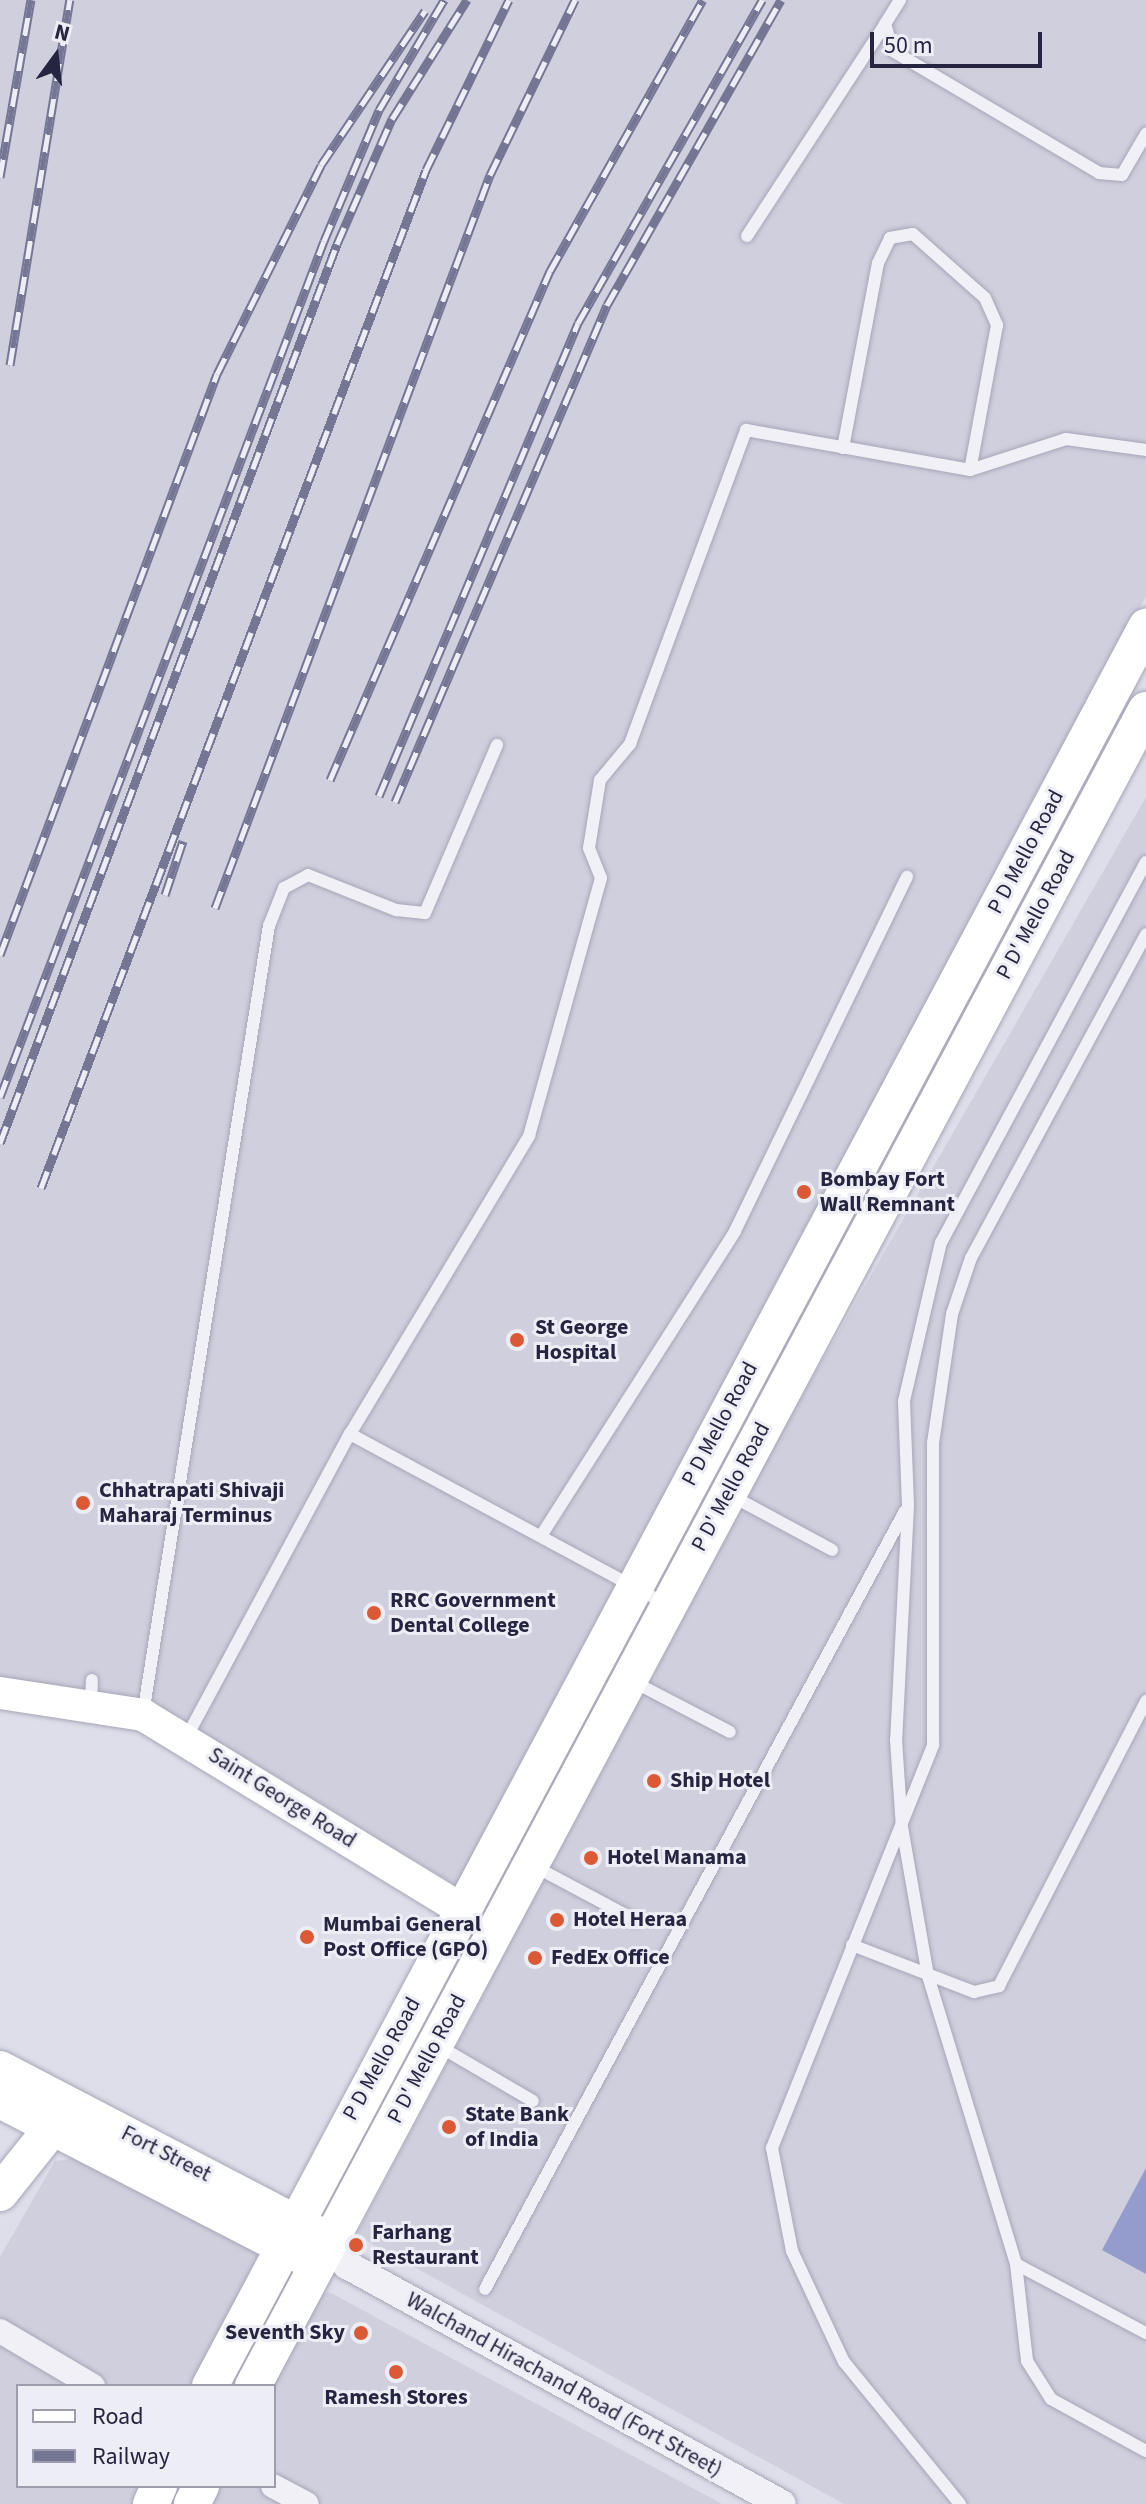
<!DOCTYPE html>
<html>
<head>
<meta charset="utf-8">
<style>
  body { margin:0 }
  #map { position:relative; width:1146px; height:2504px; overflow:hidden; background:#dddee9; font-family:"Source Sans 3",sans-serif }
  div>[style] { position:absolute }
  .built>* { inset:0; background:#cfcfde }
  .water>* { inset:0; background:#949bcd }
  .roads { filter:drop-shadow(0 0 2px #a6a6b7) drop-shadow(0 0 2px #a6a6b7) }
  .service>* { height:12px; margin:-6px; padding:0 6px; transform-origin:6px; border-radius:6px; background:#f1f0f7 }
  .minor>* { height:24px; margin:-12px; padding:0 12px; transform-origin:12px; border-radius:12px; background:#f1f0f7 }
  .tertiary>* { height:28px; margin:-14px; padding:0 14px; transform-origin:14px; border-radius:14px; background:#f1f0f7 }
  .secondary>* { height:32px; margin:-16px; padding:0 16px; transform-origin:16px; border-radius:16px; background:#fff }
  .primary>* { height:36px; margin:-18px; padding:0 18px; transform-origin:18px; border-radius:18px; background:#fff }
  .rail>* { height:9px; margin-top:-4.5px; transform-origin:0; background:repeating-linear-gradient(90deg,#ededf6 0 18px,#757694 0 36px); box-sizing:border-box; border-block:2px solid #757694 }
  .dots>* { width:22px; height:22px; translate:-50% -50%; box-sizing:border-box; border:4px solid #ededf6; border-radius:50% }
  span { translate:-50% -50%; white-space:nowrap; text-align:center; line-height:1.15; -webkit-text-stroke:6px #ededf6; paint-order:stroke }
  .street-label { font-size:22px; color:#252541 }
  .poi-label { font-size:22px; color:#252541; font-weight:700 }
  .left { translate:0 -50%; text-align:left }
  .right { translate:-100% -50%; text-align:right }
  .legend { position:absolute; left:16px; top:2384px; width:260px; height:104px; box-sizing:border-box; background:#ededf6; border:2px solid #9d9dae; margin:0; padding:10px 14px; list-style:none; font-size:24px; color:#252541 }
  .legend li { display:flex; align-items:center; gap:16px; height:40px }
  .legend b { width:40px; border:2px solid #9d9dae }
  .north { position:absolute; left:16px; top:16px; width:80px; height:80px; -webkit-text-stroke:6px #ededf6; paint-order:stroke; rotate:15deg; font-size:22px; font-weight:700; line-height:32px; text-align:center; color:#252541 }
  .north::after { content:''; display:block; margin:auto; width:28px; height:36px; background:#252541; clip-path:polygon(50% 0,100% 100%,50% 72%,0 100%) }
  .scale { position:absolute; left:870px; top:32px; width:172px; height:36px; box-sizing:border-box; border:4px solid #252541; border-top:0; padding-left:10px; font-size:24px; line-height:28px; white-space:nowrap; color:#252541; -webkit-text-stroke:6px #ededf6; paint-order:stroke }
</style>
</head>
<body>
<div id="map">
  <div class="built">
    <div style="clip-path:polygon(0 0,1146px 0,1146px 596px,465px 1891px,153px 1702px,0 1678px)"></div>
    <div style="clip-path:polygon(1146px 797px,1146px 2504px,844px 2504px,356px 2235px,777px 1439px)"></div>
    <div style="clip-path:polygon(72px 2159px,257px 2248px,255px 2268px,193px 2386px,18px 2386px,18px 2486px,141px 2486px,132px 2504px,0 2504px,0 2257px,55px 2161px)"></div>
    <div style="clip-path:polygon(329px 2292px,722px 2504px,204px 2504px,213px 2486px,274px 2486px,274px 2386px,266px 2386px,314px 2296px)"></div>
  </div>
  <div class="water">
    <div style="clip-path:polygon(1146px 2168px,1146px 2274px,1102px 2250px)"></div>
  </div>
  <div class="roads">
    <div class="service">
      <div style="left:900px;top:0;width:28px;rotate:122deg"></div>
      <div style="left:885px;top:24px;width:28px;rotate:73deg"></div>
      <div style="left:893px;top:51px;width:239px;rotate:30.6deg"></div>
      <div style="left:1099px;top:173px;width:23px;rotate:5deg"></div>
      <div style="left:1122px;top:175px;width:48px;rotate:-59.7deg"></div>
      <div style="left:747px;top:236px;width:253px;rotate:-56.9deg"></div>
      <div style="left:843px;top:448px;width:188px;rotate:-79.3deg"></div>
      <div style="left:878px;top:263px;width:28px;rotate:-64deg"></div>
      <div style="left:890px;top:238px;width:23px;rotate:-10deg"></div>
      <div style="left:913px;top:234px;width:96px;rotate:41.6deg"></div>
      <div style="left:985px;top:298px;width:30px;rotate:66deg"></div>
      <div style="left:997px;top:325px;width:147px;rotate:100.5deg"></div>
      <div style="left:1146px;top:862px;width:432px;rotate:118.3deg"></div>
      <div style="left:941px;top:1242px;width:163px;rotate:103.1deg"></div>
      <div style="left:904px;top:1401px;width:105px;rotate:87.8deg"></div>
      <div style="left:908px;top:1506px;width:234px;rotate:92.9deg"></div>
      <div style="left:896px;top:1740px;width:87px;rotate:86.1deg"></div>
      <div style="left:902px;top:1827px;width:151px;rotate:80.1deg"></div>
      <div style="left:928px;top:1976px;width:301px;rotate:73deg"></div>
      <div style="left:1016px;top:2264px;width:147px;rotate:28deg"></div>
      <div style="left:350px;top:1434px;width:360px;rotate:28.3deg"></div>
      <div style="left:730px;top:1495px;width:116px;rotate:28.3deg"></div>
      <div style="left:541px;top:1536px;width:361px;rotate:-57.5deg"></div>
      <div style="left:735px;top:1231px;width:394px;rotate:-64.1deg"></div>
      <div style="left:634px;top:1682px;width:108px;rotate:27.5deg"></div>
      <div style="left:91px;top:1705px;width:25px;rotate:-88deg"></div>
      <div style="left:143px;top:1714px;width:798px;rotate:-80.92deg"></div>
      <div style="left:269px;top:926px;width:41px;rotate:-68.5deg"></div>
      <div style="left:284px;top:888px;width:27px;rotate:-28deg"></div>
      <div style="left:308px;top:875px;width:95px;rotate:21.7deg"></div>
      <div style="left:396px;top:910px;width:29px;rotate:6deg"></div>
      <div style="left:425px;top:913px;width:183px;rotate:-66.8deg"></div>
      <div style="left:186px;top:1738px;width:345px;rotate:-61.7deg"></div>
      <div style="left:350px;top:1434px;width:348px;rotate:-59deg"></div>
      <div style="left:529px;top:1136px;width:268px;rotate:-74.4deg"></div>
      <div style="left:601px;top:878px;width:32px;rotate:-112deg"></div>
      <div style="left:589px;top:848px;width:69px;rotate:-80.8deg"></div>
      <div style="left:600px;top:780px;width:47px;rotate:-50.2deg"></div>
      <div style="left:630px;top:744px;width:335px;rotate:-69.7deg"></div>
      <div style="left:746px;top:430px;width:228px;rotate:10.1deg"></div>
      <div style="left:970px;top:470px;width:101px;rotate:-17.9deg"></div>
      <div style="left:1066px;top:439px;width:81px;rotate:7.8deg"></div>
      <div style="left:534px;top:1866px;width:115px;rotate:28.1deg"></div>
      <div style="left:852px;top:1945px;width:131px;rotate:21.1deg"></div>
      <div style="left:974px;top:1992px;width:26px;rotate:-13deg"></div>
      <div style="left:999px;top:1986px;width:321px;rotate:-62.7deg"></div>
      <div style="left:437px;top:2045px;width:111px;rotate:30.3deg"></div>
      <div style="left:1016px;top:2264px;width:98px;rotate:83.5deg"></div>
      <div style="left:1027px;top:2361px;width:45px;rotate:57.7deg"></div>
      <div style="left:1051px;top:2399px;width:108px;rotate:28.7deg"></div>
      <div style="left:485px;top:2289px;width:884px;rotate:-61.64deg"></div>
      <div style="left:960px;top:2504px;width:183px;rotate:-129.2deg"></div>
      <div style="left:844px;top:2362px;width:123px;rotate:-115.1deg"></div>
      <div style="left:792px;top:2251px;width:105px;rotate:-101deg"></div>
      <div style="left:772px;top:2148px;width:434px;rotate:-68.2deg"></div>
      <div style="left:933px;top:1745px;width:302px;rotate:-90deg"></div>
      <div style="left:933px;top:1443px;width:130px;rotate:-81.6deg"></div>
      <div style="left:952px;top:1314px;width:59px;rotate:-71.3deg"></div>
      <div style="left:971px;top:1258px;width:368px;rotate:-61.6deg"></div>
    </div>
    <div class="minor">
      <div style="left:0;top:2331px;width:108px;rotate:30.6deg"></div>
      <div style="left:273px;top:2486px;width:38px;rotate:28deg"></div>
    </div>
    <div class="tertiary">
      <div style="left:330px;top:2242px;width:29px;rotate:54deg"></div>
      <div style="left:347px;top:2265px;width:496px;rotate:28.8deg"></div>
    </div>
    <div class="secondary">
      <div style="left:0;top:1693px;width:145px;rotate:8.7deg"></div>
      <div style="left:143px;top:1715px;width:376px;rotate:31.4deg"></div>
    </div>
    <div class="primary">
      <div style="left:0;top:2069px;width:355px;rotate:27.5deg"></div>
      <div style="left:0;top:2100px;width:340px;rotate:27.3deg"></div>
      <div style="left:0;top:2193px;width:82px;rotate:-51.4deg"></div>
      <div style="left:210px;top:2386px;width:1993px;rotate:-61.98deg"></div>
      <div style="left:253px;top:2386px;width:1899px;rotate:-61.95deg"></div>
      <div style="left:151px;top:2504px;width:20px;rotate:-66deg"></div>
      <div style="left:192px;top:2504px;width:20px;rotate:-63deg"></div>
    </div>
  </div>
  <div class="rail">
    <div style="left:0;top:177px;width:180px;rotate:-80.1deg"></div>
    <div style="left:10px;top:365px;width:370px;rotate:-80.7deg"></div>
    <div style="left:330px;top:780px;width:555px;rotate:-66.63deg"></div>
    <div style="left:550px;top:271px;width:311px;rotate:-60.6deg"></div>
    <div style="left:379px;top:796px;width:513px;rotate:-67.18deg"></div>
    <div style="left:578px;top:323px;width:372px;rotate:-60.3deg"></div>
    <div style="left:395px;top:802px;width:540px;rotate:-66.9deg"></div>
    <div style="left:607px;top:305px;width:351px;rotate:-60.3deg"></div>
    <div style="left:165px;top:895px;width:57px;rotate:-71.6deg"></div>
    <div style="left:215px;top:908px;width:783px;rotate:-69.44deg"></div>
    <div style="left:490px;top:175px;width:195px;rotate:-64.1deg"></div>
    <div style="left:0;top:955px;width:620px;rotate:-69.52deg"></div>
    <div style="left:217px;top:374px;width:233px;rotate:-63.5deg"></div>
    <div style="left:321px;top:165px;width:186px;rotate:-56deg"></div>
    <div style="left:0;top:1097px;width:915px;rotate:-69.27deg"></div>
    <div style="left:324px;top:241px;width:142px;rotate:-67.2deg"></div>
    <div style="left:379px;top:110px;width:128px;rotate:-59.4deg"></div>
    <div style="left:0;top:1143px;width:960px;rotate:-69.45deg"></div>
    <div style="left:337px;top:244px;width:137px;rotate:-66.3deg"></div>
    <div style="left:392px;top:119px;width:141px;rotate:-57.8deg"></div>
    <div style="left:41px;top:1188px;width:1088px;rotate:-69.28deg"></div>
    <div style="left:426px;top:170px;width:189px;rotate:-64deg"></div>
  </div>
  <div class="dots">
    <div style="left:804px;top:1192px;background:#db5935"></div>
    <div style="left:517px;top:1340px;background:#db5935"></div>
    <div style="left:83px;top:1503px;background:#db5935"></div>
    <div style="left:374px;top:1613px;background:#db5935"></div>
    <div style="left:654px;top:1781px;background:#db5935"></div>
    <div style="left:591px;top:1858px;background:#db5935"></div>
    <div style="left:557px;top:1920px;background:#db5935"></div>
    <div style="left:307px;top:1937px;background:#db5935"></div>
    <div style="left:535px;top:1958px;background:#db5935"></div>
    <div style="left:449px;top:2127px;background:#db5935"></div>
    <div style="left:356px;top:2245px;background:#db5935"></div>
    <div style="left:361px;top:2333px;background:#db5935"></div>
    <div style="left:396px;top:2372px;background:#db5935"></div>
  </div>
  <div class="street-label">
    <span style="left:1026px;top:852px;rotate:-62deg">P D Mello Road</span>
    <span style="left:1036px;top:915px;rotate:-62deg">P D' Mello Road</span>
    <span style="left:720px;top:1424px;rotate:-62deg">P D Mello Road</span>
    <span style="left:731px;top:1487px;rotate:-62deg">P D' Mello Road</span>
    <span style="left:282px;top:1798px;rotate:32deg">Saint George Road</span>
    <span style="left:382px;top:2059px;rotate:-61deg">P D Mello Road</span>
    <span style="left:427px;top:2059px;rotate:-62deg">P D' Mello Road</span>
    <span style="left:166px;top:2154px;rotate:27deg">Fort Street</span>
    <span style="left:564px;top:2385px;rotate:29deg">Walchand Hirachand Road (Fort Street)</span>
  </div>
  <div class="poi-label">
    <span class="left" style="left:820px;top:1192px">Bombay Fort<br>Wall Remnant</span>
    <span class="left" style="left:535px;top:1340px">St George<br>Hospital</span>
    <span class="left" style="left:99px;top:1503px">Chhatrapati Shivaji<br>Maharaj Terminus</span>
    <span class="left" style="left:390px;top:1613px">RRC Government<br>Dental College</span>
    <span class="left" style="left:670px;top:1781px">Ship Hotel</span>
    <span class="left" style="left:607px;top:1858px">Hotel Manama</span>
    <span class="left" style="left:573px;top:1920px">Hotel Heraa</span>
    <span class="left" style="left:323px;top:1937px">Mumbai General<br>Post Office (GPO)</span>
    <span class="left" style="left:551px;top:1958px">FedEx Office</span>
    <span class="left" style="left:465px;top:2127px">State Bank<br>of India</span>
    <span class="left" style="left:372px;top:2245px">Farhang<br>Restaurant</span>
    <span class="right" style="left:345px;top:2333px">Seventh Sky</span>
    <span style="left:396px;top:2398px">Ramesh Stores</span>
  </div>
  <ul class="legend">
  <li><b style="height:10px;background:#fff"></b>Road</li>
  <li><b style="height:10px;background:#757694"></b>Railway</li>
  </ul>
  <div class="north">N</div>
  <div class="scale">50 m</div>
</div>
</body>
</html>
